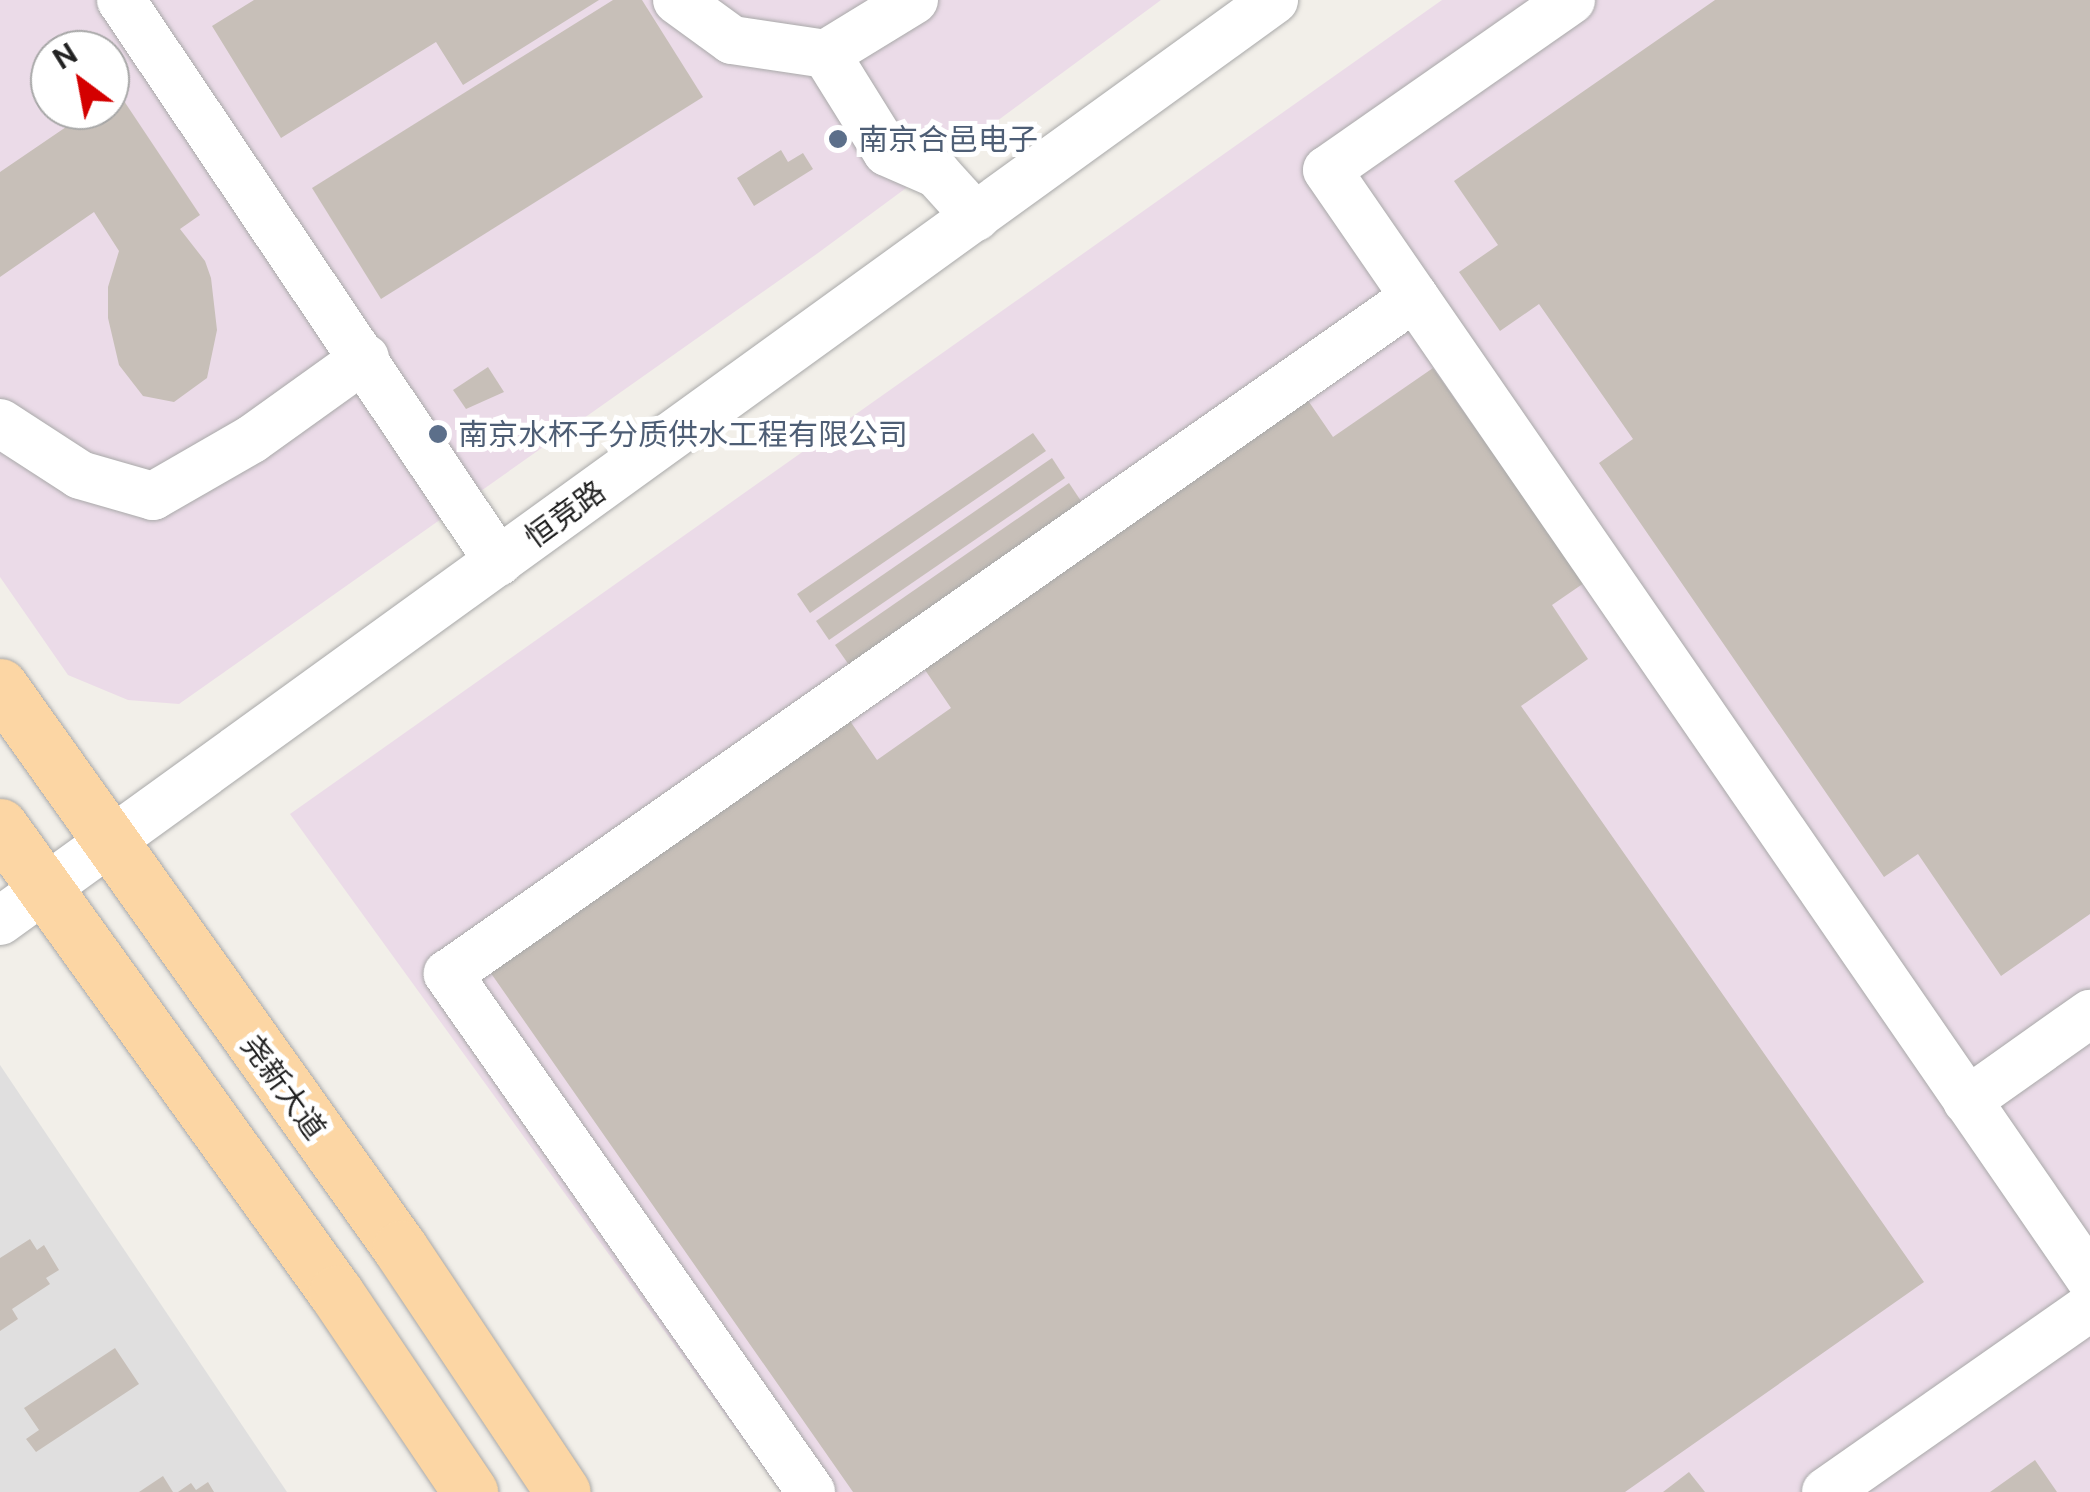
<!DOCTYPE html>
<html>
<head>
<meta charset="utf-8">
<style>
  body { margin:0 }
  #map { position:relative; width:2090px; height:1492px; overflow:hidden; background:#f2efe9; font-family:"Public Sans","Noto Sans SC",sans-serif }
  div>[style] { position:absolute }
  .residential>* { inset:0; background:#e0dfdf }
  .industrial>* { inset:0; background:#ebdbe8 }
  .building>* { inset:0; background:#c7bfb8 }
  .roads { filter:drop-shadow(0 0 2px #a9a9a9) drop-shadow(0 0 2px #a9a9a9) }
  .minor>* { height:48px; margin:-24px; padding:0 24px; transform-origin:24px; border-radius:24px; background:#fff }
  .major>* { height:55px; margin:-27.5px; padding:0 27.5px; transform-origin:27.5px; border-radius:27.5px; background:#fcd6a4 }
  .dots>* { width:28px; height:28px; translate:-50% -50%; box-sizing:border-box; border:5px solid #fff; border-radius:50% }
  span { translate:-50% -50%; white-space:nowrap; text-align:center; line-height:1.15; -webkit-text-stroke:10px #fff; paint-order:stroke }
  .service-label { font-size:30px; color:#4e5e75 }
  .left { translate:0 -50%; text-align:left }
  .street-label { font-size:30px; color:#222 }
  .north { position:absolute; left:30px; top:30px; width:100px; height:100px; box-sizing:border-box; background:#fff; border:2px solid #a7a7a7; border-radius:50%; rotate:328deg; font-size:28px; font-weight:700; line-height:40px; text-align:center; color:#222 }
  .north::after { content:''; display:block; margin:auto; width:35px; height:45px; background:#d40000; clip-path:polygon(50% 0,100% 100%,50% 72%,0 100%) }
</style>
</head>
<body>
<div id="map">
  <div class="residential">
    <div style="clip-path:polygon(0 1065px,287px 1492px,0 1492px)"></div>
  </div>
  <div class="industrial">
    <div style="clip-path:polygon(evenodd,0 0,1161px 0,818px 253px,179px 704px,128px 700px,68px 675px,0 577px,0 0,50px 50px,110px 50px,110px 110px,50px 110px,50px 50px)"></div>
    <div style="clip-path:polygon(1442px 0,2090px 0,2090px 1492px,781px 1492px,290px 814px)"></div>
  </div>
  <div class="building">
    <div style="clip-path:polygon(254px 0,599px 0,463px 85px,436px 42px,281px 138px,212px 26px)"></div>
    <div style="clip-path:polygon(613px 0,642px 0,703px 97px,381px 299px,312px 188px)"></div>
    <div style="clip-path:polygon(1715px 0,2090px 0,2090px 914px,2001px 976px,1918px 854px,1884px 877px,1599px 463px,1633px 439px,1539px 304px,1500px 331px,1459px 272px,1498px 245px,1454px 181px)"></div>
    <div style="clip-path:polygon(118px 92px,200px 215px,180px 229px,205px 261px,211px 278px,217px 330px,207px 378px,174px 402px,143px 396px,119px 365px,108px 318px,108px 287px,119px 251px,94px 212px,0 277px,0 172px,91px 110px,110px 110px,110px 97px)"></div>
    <div style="clip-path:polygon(781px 150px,788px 162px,803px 153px,813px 169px,754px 206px,737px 178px)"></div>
    <div style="clip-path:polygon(488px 367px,504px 392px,466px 409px,453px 390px)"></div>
    <div style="clip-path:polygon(1433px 368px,1584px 583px,1552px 605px,1588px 659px,1521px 706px,1924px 1282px,1625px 1492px,853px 1492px,488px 969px,848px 718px,877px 760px,951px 708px,923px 667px,1307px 399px,1333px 437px)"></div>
    <div style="clip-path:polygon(1033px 433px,1046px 451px,810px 613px,797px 594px)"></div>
    <div style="clip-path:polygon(1052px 458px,1065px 478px,829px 640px,816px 621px)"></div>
    <div style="clip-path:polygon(1069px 483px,1083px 504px,849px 665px,835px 645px)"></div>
    <div style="clip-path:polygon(30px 1239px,37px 1250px,44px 1245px,59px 1270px,46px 1278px,50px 1284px,12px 1309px,18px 1319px,0 1331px,0 1258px)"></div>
    <div style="clip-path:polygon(115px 1348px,139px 1384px,36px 1452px,26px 1439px,39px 1430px,24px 1408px)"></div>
    <div style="clip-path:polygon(2035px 1460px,2057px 1492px,1990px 1492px)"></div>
    <div style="clip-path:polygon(1689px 1472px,1705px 1492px,1663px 1492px)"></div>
    <div style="clip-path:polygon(163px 1476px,173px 1492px,139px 1492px)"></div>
    <div style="clip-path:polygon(208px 1482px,214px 1492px,178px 1492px,191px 1483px,196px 1490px)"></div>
  </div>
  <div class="roads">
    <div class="minor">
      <div style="left:121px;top:0;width:677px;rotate:56.08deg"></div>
      <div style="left:677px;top:0;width:68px;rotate:36deg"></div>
      <div style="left:732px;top:40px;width:95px;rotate:8.5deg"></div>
      <div style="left:914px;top:0;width:103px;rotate:148.5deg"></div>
      <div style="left:826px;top:54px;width:115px;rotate:58.1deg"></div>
      <div style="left:887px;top:152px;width:55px;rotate:23.7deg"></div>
      <div style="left:937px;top:174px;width:58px;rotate:47.8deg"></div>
      <div style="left:1571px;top:0;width:297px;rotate:145.1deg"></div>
      <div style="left:1327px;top:170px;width:1345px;rotate:55.45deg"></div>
      <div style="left:0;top:423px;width:95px;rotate:33deg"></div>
      <div style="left:80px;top:475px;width:76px;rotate:16deg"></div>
      <div style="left:153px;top:496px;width:114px;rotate:-29.9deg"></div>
      <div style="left:252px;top:439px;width:139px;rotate:-35.6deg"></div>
      <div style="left:0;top:921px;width:1572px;rotate:-35.86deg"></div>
      <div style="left:1967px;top:1101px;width:151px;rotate:-35.3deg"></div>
      <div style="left:811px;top:1492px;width:633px;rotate:-125.02deg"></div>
      <div style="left:448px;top:974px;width:1180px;rotate:-35deg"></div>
      <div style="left:1826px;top:1492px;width:322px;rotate:-35deg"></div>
    </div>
    <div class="major">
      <div style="left:0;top:686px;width:690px;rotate:54.56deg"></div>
      <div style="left:400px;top:1248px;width:293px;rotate:56.3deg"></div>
      <div style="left:0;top:826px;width:575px;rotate:54.27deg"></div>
      <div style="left:336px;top:1293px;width:240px;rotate:56deg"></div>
    </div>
  </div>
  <div class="dots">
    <div style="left:838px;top:139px;background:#5c6f8a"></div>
    <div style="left:438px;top:434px;background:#5c6f8a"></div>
  </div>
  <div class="service-label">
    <span class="left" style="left:858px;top:139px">南京合邑电子</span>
    <span class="left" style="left:458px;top:434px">南京水杯子分质供水工程有限公司</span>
  </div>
  <div class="street-label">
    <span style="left:565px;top:514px;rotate:-36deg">恒竞路</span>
    <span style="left:284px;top:1087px;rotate:54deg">尧新大道</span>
  </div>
  <div class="north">N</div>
</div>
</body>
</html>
